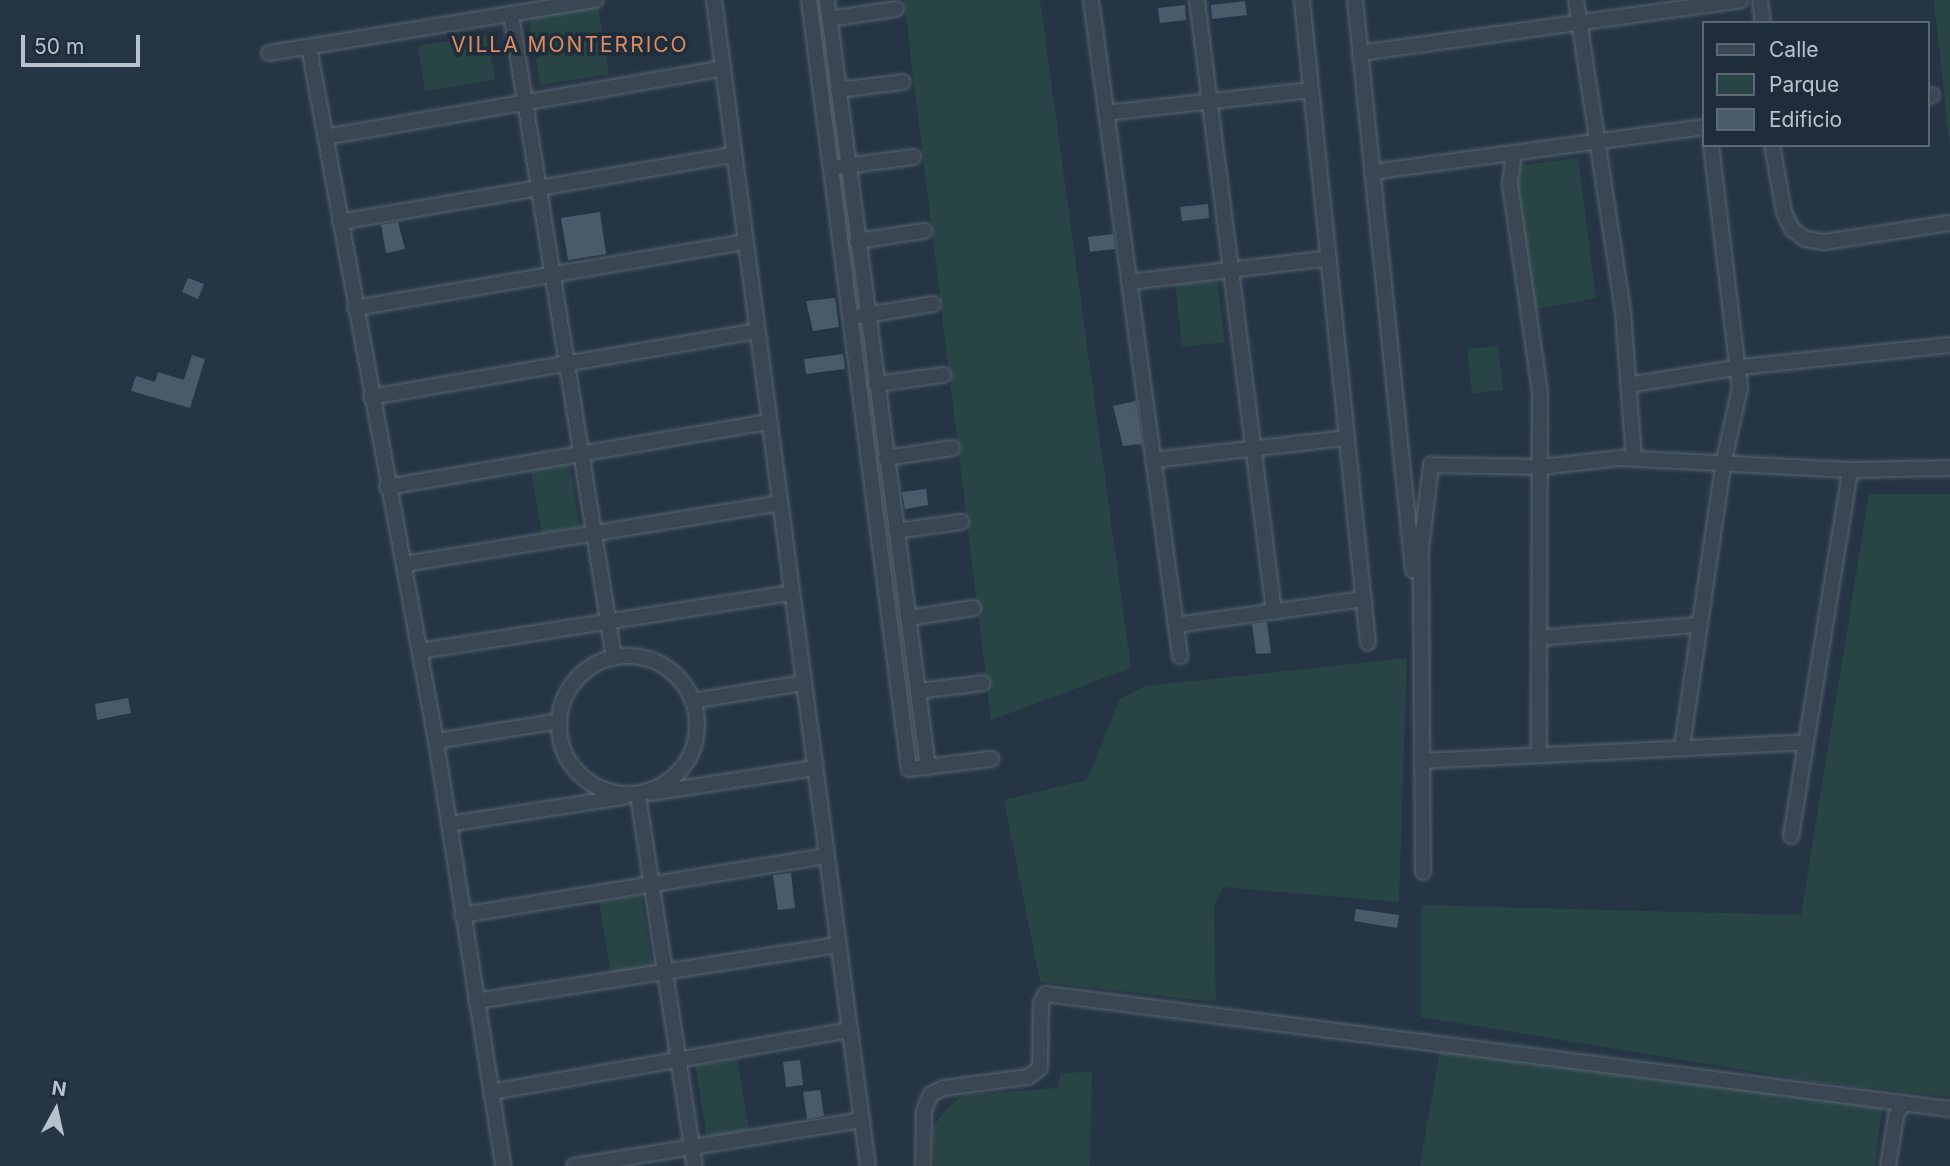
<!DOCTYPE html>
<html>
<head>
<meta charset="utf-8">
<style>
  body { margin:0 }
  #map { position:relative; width:1950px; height:1166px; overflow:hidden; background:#263544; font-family:Inter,sans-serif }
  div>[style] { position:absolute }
  .green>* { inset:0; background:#284445 }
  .building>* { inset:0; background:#495b6a }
  .roads { filter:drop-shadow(0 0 2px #586570) drop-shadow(0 0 2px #586570) }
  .street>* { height:14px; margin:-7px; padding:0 7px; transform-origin:7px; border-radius:7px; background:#3a4753 }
  .street>.ring { margin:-7px; padding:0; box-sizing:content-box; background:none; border:14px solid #3a4753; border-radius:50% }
  span { translate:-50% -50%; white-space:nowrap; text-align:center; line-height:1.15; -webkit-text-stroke:7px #1f2c39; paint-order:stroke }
  .neighbourhood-label { font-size:21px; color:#db8d64; letter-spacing:2px }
  .legend { position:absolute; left:1702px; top:21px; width:228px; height:126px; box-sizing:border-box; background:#1f2c39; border:2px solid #5c6874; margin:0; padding:9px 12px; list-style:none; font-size:21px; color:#b7c2cd }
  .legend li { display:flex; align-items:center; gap:14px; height:35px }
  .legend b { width:35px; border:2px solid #5c6874 }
  .north { position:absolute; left:21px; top:1075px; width:70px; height:70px; -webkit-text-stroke:5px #1f2c39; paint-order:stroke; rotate:8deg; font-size:19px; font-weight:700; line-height:28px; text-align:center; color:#b7c2cd }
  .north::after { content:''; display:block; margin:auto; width:24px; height:32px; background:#b7c2cd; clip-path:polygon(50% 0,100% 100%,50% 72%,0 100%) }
  .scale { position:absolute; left:21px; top:35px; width:119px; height:32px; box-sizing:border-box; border:4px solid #b7c2cd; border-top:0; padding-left:9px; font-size:21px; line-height:24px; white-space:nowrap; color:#b7c2cd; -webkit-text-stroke:5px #1f2c39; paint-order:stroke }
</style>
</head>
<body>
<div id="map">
  <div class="green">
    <div style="clip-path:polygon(904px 0,1040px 0,1131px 668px,991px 720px)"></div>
    <div style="clip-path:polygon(1934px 0,1950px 0,1950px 151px)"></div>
    <div style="clip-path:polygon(598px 5px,609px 74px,540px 85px,529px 16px)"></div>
    <div style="clip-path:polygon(487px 35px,495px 80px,425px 91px,418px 46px)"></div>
    <div style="clip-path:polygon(1578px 158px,1596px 298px,1532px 310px,1513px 166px)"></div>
    <div style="clip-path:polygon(1217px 279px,1225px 342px,1182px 347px,1175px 284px)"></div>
    <div style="clip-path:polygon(1498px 346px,1503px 390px,1472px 394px,1467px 349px)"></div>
    <div style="clip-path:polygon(569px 459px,580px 527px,542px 533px,530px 466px)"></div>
    <div style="clip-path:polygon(1869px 494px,1950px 494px,1950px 1097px,1816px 1082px,1421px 1017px,1421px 905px,1801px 915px)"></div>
    <div style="clip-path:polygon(1407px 658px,1399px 902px,1223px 887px,1214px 906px,1216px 1002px,1040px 982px,1004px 800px,1087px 780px,1120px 699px,1146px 686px)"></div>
    <div style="clip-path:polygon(641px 895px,653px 967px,611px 974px,599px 901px)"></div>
    <div style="clip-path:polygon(1440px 1049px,1882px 1108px,1875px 1166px,1420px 1166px)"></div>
    <div style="clip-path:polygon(737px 1058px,749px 1131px,707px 1138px,695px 1065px)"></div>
    <div style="clip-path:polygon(1092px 1072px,1090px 1166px,934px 1166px,932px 1128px,948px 1107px,965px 1095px,1058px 1088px,1061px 1073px)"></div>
  </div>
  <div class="building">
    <div style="clip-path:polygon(1245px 1px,1247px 15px,1212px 19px,1211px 5px)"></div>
    <div style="clip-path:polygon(1185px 5px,1186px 20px,1160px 23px,1158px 8px)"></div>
    <div style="clip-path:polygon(1208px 204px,1209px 218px,1182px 221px,1180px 207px)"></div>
    <div style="clip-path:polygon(600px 212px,606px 254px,568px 260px,561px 218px)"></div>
    <div style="clip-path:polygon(398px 222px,405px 249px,386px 253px,381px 225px)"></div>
    <div style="clip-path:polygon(1113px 234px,1115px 249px,1090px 252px,1088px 237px)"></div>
    <div style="clip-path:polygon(188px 278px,204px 284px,198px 299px,182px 292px)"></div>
    <div style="clip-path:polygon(835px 298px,839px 327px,813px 331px,806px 301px)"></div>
    <div style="clip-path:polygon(843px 354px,845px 369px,806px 374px,804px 359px)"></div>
    <div style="clip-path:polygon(192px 355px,205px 359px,190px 408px,131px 391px,136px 376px,155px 382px,158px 372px,184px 380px)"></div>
    <div style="clip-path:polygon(1136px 401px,1142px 444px,1123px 446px,1113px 406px)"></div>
    <div style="clip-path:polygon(926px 489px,928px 505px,905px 509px,902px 492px)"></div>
    <div style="clip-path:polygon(1267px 622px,1271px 653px,1256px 654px,1252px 624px)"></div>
    <div style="clip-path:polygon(128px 698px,131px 713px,97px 720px,95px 704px)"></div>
    <div style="clip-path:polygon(791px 873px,795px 908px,778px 910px,773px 875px)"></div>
    <div style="clip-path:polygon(1356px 909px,1399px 915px,1397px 928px,1354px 921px)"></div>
    <div style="clip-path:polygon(800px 1060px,803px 1085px,786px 1087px,783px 1062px)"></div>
    <div style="clip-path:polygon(820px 1090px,824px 1116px,807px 1119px,803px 1092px)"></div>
  </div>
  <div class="roads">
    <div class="street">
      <div style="left:714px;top:0;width:1176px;rotate:82.48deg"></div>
      <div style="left:809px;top:0;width:775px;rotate:82.59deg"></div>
      <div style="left:909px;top:769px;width:83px;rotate:-7deg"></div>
      <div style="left:827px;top:0;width:774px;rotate:82.5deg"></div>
      <div style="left:1091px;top:0;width:662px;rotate:82.27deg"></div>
      <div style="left:1197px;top:0;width:617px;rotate:82.83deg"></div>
      <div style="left:1302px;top:0;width:646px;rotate:84.14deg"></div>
      <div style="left:1355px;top:0;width:573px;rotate:84.19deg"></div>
      <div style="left:1576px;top:0;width:316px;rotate:81.4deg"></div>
      <div style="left:1623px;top:312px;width:146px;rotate:85.7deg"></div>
      <div style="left:1760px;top:0;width:23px;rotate:83deg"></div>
      <div style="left:511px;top:14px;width:652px;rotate:80.91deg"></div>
      <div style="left:829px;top:19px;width:68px;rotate:-8.5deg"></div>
      <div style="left:309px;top:47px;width:706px;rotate:79.63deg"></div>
      <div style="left:436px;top:741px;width:430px;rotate:81deg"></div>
      <div style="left:269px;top:53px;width:331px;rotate:-9.2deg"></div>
      <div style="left:1360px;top:53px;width:384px;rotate:-7.9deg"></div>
      <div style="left:838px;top:90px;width:65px;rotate:-7deg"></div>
      <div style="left:1927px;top:96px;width:5px;rotate:-11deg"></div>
      <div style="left:1106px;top:113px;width:206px;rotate:-6.4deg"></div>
      <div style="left:325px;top:137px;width:404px;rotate:-9.8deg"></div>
      <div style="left:1772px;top:145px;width:68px;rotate:79.8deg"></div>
      <div style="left:1784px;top:212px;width:19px;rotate:65deg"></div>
      <div style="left:1792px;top:229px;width:16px;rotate:38deg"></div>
      <div style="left:1805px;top:239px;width:19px;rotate:9deg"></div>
      <div style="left:1824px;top:242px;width:127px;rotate:-8.6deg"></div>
      <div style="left:1514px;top:154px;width:30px;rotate:98deg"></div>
      <div style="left:1510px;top:184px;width:210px;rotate:81.8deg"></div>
      <div style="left:1540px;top:392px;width:363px;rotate:90.2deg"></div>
      <div style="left:838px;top:167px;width:76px;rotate:-7.6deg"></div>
      <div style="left:1372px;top:172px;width:334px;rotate:-7.7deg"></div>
      <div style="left:340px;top:222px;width:400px;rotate:-9.7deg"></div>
      <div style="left:857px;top:241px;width:68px;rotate:-8.5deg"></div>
      <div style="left:1129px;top:282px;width:201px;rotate:-6.8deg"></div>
      <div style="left:355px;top:308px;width:396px;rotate:-9.6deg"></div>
      <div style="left:861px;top:316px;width:73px;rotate:-9.5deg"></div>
      <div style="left:876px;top:384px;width:68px;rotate:-7.7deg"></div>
      <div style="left:1628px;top:385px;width:114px;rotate:-9.1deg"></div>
      <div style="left:1741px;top:367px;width:210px;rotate:-6deg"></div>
      <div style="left:371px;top:397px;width:391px;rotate:-9.7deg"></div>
      <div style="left:886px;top:458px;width:67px;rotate:-8.6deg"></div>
      <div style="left:1153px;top:460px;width:195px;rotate:-6.5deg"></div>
      <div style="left:387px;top:487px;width:387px;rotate:-9.7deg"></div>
      <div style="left:896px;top:531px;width:66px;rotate:-7.9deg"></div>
      <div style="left:404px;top:564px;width:380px;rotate:-9.2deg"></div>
      <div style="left:908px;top:618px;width:66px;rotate:-8.7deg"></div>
      <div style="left:1176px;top:625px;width:190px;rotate:-7.9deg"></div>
      <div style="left:1539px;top:638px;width:160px;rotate:-4.7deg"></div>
      <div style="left:420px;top:651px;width:376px;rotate:-8.9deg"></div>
      <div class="ring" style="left:559px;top:656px;width:124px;height:124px"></div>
      <div style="left:918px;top:691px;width:65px;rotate:-7deg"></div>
      <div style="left:692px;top:701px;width:112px;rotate:-9.2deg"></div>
      <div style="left:436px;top:741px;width:125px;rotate:-9.2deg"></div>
      <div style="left:1682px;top:747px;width:285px;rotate:-81.7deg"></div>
      <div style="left:1723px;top:465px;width:79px;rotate:-77.6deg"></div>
      <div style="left:1740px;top:388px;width:245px;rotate:-96.8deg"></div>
      <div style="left:1422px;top:761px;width:384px;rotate:-2.8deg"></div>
      <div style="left:651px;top:793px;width:165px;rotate:-8.7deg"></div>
      <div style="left:638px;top:795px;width:375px;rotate:81.3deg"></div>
      <div style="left:449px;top:824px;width:177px;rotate:-8.8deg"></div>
      <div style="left:1791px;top:836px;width:371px;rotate:-80.8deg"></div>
      <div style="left:1423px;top:872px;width:324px;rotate:-90.4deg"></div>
      <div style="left:1421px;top:548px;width:84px;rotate:-83.1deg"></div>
      <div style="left:1431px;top:465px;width:110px;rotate:1deg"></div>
      <div style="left:1541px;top:467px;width:80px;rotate:-6.5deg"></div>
      <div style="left:1620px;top:458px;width:230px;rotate:3deg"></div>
      <div style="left:1850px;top:470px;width:100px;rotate:-1.1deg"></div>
      <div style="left:462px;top:915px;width:369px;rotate:-9.2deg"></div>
      <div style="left:476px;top:1001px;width:366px;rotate:-8.8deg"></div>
      <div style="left:491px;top:1092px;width:364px;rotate:-9.8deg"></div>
      <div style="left:574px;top:1166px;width:292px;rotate:-9.1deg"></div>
      <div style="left:923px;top:1166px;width:56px;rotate:-89deg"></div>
      <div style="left:924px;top:1110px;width:17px;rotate:-66deg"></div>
      <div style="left:931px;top:1094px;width:14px;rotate:-25deg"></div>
      <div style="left:944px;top:1088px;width:85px;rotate:-7.5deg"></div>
      <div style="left:1028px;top:1077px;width:15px;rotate:-37deg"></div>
      <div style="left:1040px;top:1068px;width:65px;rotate:-89.1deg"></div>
      <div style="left:1041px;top:1003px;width:10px;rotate:-61deg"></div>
      <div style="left:1046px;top:994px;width:911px;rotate:7.25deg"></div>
      <div style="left:1888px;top:1166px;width:51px;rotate:-80.9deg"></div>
      <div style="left:1896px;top:1116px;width:15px;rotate:-62deg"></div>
    </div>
  </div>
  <div class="neighbourhood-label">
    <span style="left:570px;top:45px">VILLA MONTERRICO</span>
  </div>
  <ul class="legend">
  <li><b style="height:9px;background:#3a4753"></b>Calle</li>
  <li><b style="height:19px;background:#284445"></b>Parque</li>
  <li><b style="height:19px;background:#495b6a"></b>Edificio</li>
  </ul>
  <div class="north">N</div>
  <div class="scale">50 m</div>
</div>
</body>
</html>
